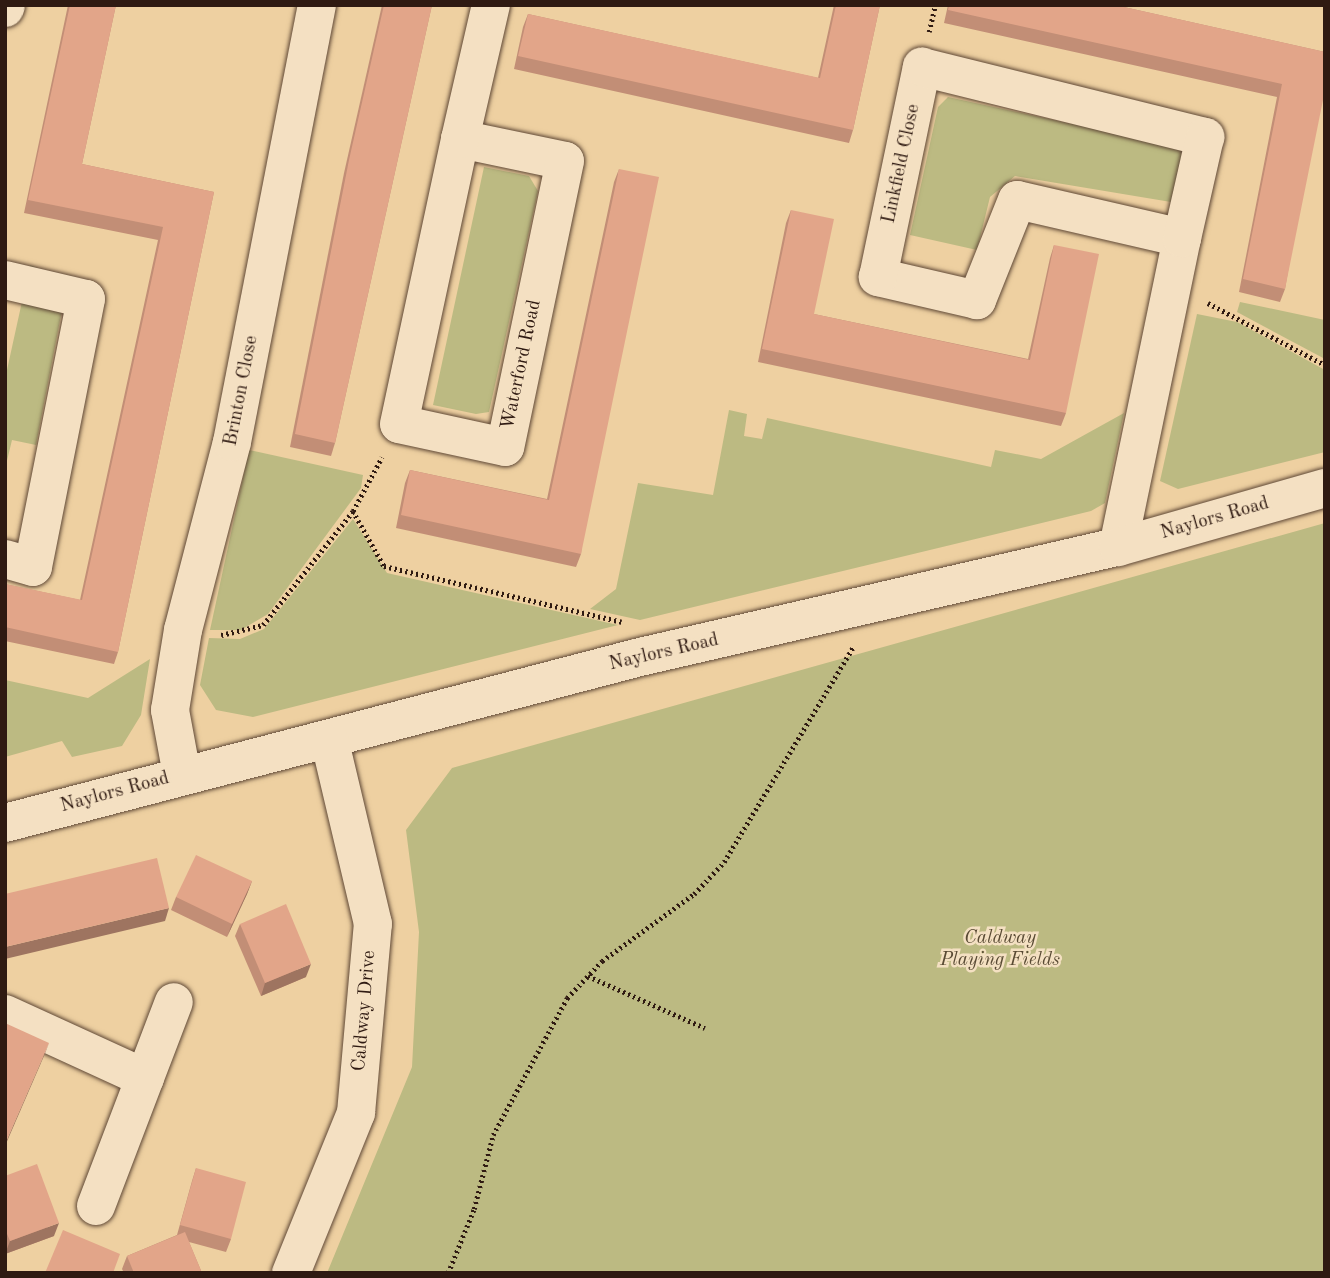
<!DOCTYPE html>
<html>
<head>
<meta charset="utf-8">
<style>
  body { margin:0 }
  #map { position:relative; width:1330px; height:1278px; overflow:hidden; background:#eed0a1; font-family:"Old Standard TT",serif }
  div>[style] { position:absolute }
  .green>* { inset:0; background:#bcba82 }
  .path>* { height:4.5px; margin-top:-2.25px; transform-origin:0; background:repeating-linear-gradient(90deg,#2f1a12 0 2px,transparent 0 5.5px) }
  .roads { filter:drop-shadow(0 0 2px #5f4836) drop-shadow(0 0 2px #5f4836) }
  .minor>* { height:38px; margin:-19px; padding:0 19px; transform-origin:19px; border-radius:19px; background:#f4e0c2 }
  .tertiary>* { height:38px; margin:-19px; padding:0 19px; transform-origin:19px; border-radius:19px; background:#f4e0c2 }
  .wall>* { inset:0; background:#c28e76 }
  .shaded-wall>* { inset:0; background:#9e7460 }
  .building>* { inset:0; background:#e2a589 }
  span { translate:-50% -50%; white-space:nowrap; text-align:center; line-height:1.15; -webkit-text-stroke:5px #f4e0c2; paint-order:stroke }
  .street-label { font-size:19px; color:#2f1a12 }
  .park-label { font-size:19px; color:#594a34; font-style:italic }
  .frame { position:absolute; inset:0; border:7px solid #2f1a12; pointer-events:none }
</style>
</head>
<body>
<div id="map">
  <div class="green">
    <div style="clip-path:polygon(948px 97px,1182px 148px,1177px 203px,1015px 176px,990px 197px,977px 250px,910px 235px,938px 107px)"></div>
    <div style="clip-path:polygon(484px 167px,529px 176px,538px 191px,489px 412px,476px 414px,433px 405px)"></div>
    <div style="clip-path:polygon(30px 265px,68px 279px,36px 445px,12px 440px,5px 469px,5px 379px)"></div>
    <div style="clip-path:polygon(1240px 302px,1325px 320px,1325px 359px,1237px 312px)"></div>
    <div style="clip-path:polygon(1197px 314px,1237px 322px,1325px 370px,1325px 452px,1178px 489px,1160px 481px)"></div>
    <div style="clip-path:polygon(729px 410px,747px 414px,744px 436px,762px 439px,767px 418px,991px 467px,995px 450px,1041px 459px,1124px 413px,1105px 503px,1091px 511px,640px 620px,590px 609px,616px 589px,638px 483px,713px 495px)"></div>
    <div style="clip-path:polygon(249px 450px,363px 475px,361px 488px,268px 614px,241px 630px,210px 630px)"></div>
    <div style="clip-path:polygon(353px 519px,387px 573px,618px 625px,253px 717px,216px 710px,200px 685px,209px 638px,240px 639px,264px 629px)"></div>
    <div style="clip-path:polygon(1325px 523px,1325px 1273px,327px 1273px,412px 1067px,419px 932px,406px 830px,452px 768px)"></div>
    <div style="clip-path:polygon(150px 659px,141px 715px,122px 746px,72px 757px,62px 741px,5px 757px,5px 680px,88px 698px)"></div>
  </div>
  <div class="path">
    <div style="left:929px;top:32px;width:28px;rotate:-77deg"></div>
    <div style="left:1208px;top:303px;width:132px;rotate:27.9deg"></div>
    <div style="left:353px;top:511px;width:63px;rotate:60.6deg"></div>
    <div style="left:384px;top:566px;width:244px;rotate:13.2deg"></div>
    <div style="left:221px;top:635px;width:43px;rotate:-13.4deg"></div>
    <div style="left:263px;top:625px;width:145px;rotate:-51.7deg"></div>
    <div style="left:353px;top:511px;width:61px;rotate:-61.8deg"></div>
    <div style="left:588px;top:976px;width:128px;rotate:24deg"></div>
    <div style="left:448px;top:1273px;width:69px;rotate:-67.9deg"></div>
    <div style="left:474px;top:1209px;width:76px;rotate:-75.6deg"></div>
    <div style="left:493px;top:1135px;width:156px;rotate:-61.6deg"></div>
    <div style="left:567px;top:998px;width:51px;rotate:-46.6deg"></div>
    <div style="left:602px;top:961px;width:114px;rotate:-36.1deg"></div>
    <div style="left:694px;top:894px;width:44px;rotate:-46.8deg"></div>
    <div style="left:724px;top:862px;width:252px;rotate:-59deg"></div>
  </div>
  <div class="roads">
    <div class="minor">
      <div style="left:5px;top:8px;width:3px;rotate:-72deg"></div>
      <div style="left:460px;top:139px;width:107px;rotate:11.8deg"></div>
      <div style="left:565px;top:161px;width:292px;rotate:101.8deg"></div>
      <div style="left:505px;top:447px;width:108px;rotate:-167.8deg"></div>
      <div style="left:399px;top:424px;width:291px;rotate:-77.9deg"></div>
      <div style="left:460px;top:139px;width:138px;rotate:-77deg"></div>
      <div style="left:5px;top:280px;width:83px;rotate:13.2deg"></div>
      <div style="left:86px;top:299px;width:273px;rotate:101.2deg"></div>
      <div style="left:33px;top:567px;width:29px;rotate:-164deg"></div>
      <div style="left:1118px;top:547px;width:316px;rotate:-78.3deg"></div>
      <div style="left:1182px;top:238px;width:169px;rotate:-167deg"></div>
      <div style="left:1017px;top:200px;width:108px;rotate:111.8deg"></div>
      <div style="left:977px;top:300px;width:102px;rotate:-166.9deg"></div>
      <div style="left:878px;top:277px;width:215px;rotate:-78.2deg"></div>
      <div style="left:922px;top:67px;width:292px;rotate:13.9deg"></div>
      <div style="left:1205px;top:137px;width:104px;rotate:102.8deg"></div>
      <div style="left:182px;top:775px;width:66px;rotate:-100.5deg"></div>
      <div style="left:170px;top:710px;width:81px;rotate:-80.8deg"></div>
      <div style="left:183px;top:630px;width:194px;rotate:-75.4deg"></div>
      <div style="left:232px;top:442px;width:445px;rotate:-79deg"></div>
      <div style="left:5px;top:1014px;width:154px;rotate:24.6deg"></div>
      <div style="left:96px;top:1206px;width:218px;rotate:-69.1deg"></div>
    </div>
    <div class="tertiary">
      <div style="left:5px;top:823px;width:656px;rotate:-14.65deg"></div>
      <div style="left:640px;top:657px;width:490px;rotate:-13deg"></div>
      <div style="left:1118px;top:547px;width:215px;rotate:-15.9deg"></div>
      <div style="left:291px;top:1273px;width:173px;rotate:-67.9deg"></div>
      <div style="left:356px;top:1113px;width:190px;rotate:-84.9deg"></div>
      <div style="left:373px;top:924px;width:187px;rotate:-103.3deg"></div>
    </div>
  </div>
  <div class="wall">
    <div style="clip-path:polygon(68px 5px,116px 5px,82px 164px,214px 192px,118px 652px,114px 664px,5px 641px,5px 584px,80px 600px,158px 240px,24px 213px)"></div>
    <div style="clip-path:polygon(382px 5px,432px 5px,335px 443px,331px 456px,290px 447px,344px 173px)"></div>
    <div style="clip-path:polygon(834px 5px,880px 5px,853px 130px,849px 143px,514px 69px,523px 27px,528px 14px,818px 78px)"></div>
    <div style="clip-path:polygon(948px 5px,1115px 5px,1325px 52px,1285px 289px,1280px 302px,1239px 292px,1277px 97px,944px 23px)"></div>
    <div style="clip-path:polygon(619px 169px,581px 554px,576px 567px,396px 528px,405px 483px,410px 470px,547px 499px,614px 182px)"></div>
    <div style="clip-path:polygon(791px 210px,814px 314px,1028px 359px,1050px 258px,1054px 245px,1066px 413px,1061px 426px,758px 362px,786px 223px)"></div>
    <div style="clip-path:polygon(252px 881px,247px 894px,227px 937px,171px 910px,176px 897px)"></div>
    <div style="clip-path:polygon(240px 924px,306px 977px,261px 996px,235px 936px)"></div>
    <div style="clip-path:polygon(196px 1168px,231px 1239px,226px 1252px,189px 1242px,202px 1273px,124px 1273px,122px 1269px,127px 1256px,177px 1235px,192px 1181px)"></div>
    <div style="clip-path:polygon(5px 1176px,54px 1236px,5px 1254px)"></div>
  </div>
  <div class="shaded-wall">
    <div style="clip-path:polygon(252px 881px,247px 894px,227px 937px,232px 924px)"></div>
    <div style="clip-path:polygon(169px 908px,165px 921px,5px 959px,5px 947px)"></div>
    <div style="clip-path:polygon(311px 964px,306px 977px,261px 996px,265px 983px)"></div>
    <div style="clip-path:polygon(49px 1043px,44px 1056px,5px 1146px,5px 1144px)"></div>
    <div style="clip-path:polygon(59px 1223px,54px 1236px,5px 1254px,10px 1241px)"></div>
  </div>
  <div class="building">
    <div style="clip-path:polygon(70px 5px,116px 5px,82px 164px,214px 192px,118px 652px,5px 627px,5px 584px,82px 600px,163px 227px,28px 200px)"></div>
    <div style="clip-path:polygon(384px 5px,432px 5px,335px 443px,295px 434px,349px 160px)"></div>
    <div style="clip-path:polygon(836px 5px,880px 5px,853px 130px,518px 56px,528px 14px,820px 78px)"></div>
    <div style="clip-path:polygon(949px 5px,1115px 5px,1325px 52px,1325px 90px,1285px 289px,1243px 279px,1282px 84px,948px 10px)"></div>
    <div style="clip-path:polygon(619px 169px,659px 177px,581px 554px,401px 515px,410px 470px,549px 500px)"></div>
    <div style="clip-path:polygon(791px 210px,834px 219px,814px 314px,1030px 360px,1054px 245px,1099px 254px,1066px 413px,762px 349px)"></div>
    <div style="clip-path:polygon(196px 855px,252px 881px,232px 924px,176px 897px)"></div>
    <div style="clip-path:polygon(157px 858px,169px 908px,5px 947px,5px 894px)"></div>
    <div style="clip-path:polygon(286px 904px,311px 964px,265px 983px,240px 924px)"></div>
    <div style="clip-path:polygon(5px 1023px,49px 1043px,5px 1144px)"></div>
    <div style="clip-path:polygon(37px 1164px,59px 1223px,10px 1241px,5px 1229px,5px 1176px)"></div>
    <div style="clip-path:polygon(196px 1168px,246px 1182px,231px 1239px,180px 1225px)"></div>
    <div style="clip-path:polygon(63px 1230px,120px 1254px,113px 1273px,45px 1273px)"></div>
    <div style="clip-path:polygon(185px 1232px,202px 1273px,134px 1273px,127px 1256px)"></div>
  </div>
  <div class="street-label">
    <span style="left:902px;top:164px;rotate:-78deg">Linkfield Close</span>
    <span style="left:522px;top:365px;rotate:-78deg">Waterford Road</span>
    <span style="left:242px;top:391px;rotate:-79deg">Brinton Close</span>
    <span style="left:1215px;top:519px;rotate:-16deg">Naylors Road</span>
    <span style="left:664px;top:653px;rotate:-13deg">Naylors Road</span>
    <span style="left:115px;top:793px;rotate:-15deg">Naylors Road</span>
    <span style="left:365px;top:1011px;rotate:-85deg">Caldway Drive</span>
  </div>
  <div class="park-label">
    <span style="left:1000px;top:950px">Caldway<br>Playing Fields</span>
  </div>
  <div class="frame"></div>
</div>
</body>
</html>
